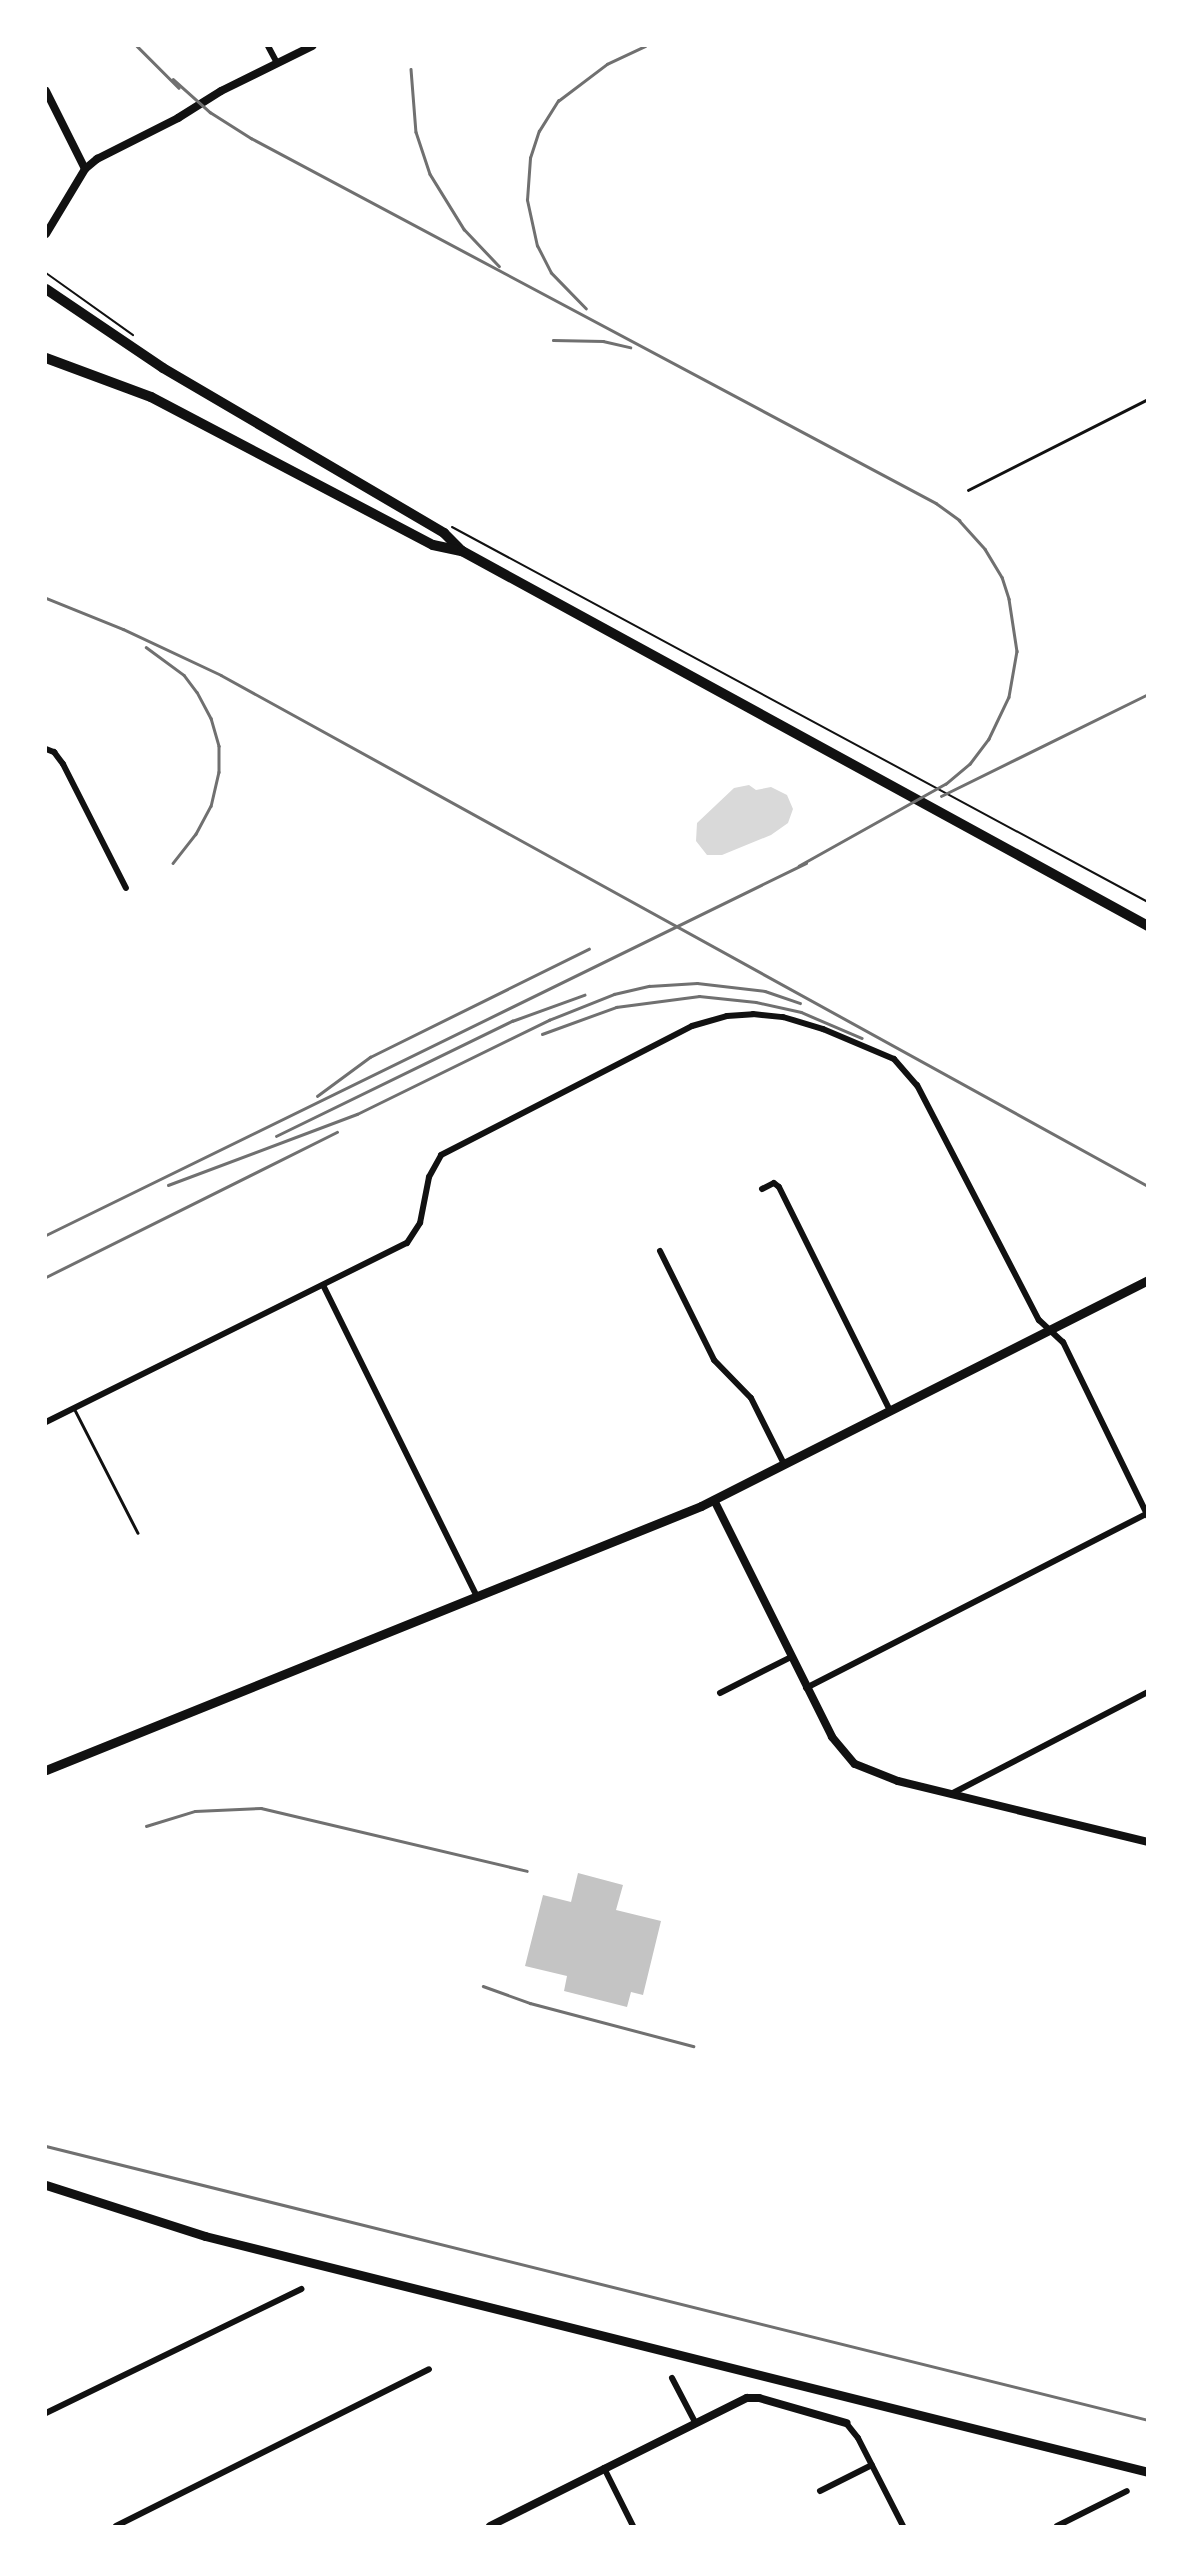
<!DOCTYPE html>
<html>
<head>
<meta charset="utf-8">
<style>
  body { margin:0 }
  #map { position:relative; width:1193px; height:2572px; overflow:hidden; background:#fff; font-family:Roboto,sans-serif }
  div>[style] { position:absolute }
  .water>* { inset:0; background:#d9d9d9 }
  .building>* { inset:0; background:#c4c4c4 }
  .path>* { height:2px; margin:-1px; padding:0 1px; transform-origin:1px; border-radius:1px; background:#111 }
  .service>* { height:2.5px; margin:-1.25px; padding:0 1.25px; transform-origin:1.25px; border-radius:1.25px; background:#111 }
  .minor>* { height:6px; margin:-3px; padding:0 3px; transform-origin:3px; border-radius:3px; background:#111 }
  .tertiary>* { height:8px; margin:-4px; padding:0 4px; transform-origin:4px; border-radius:4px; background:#111 }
  .secondary>* { height:9px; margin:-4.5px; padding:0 4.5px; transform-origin:4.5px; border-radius:4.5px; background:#111 }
  .primary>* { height:10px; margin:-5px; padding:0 5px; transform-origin:5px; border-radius:5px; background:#111 }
  .rail>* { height:2.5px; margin:-1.25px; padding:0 1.25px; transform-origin:1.25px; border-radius:1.25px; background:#707070 }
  span { translate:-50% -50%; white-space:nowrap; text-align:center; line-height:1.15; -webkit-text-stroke:7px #fff; paint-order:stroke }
  .frame { position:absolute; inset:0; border:47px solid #fff; pointer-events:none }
</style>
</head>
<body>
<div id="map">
  <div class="water">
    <div style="clip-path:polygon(749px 785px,756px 790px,771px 787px,787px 795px,793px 809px,788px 823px,771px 835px,722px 855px,707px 855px,696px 841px,697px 823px,734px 788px)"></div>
  </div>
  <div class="building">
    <div style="clip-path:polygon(578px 1873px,623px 1885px,616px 1910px,661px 1921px,643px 1995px,631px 1992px,627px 2007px,564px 1991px,567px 1976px,525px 1966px,543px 1895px,571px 1902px)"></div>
  </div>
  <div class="path">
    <div style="left:46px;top:273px;width:107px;rotate:35.5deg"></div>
    <div style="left:452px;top:527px;width:791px;rotate:28.32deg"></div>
  </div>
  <div class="service">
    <div style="left:968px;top:490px;width:202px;rotate:-26.8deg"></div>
    <div style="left:74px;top:1408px;width:140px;rotate:62.9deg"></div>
  </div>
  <div class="minor">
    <div style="left:268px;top:46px;width:19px;rotate:62deg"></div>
    <div style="left:46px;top:749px;width:9px;rotate:21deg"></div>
    <div style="left:54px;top:752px;width:15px;rotate:53deg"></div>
    <div style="left:63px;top:764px;width:139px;rotate:63.1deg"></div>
    <div style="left:762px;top:1189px;width:13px;rotate:-27deg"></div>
    <div style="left:774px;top:1183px;width:6px;rotate:39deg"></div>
    <div style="left:779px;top:1187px;width:250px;rotate:63.6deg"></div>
    <div style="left:660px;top:1251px;width:122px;rotate:63.6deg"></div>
    <div style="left:714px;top:1360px;width:53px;rotate:45.8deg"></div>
    <div style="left:751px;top:1398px;width:74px;rotate:63.4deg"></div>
    <div style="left:323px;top:1285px;width:347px;rotate:63.7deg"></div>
    <div style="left:46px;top:1422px;width:403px;rotate:-26.4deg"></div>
    <div style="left:407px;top:1243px;width:24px;rotate:-57deg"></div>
    <div style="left:420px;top:1223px;width:47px;rotate:-78.9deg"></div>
    <div style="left:429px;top:1177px;width:25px;rotate:-61deg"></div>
    <div style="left:441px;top:1155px;width:282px;rotate:-27.2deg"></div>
    <div style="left:692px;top:1026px;width:36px;rotate:-16deg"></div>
    <div style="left:727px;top:1016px;width:26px;rotate:-4deg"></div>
    <div style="left:753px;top:1014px;width:30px;rotate:6deg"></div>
    <div style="left:783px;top:1017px;width:42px;rotate:16.7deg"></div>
    <div style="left:823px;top:1029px;width:77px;rotate:22.9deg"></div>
    <div style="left:894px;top:1059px;width:35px;rotate:49deg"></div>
    <div style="left:917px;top:1085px;width:265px;rotate:62.6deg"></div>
    <div style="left:1039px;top:1320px;width:33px;rotate:43deg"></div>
    <div style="left:1063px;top:1342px;width:194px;rotate:64deg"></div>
    <div style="left:806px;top:1688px;width:384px;rotate:-27.1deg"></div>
    <div style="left:720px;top:1693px;width:80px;rotate:-26.9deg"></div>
    <div style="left:951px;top:1794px;width:222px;rotate:-27.4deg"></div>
    <div style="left:672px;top:2378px;width:50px;rotate:62.4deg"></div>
    <div style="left:46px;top:2413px;width:284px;rotate:-25.9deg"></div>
    <div style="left:846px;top:2423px;width:19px;rotate:51deg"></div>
    <div style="left:858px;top:2438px;width:99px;rotate:62.9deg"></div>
    <div style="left:604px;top:2468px;width:65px;rotate:63.4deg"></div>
    <div style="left:820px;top:2491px;width:58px;rotate:-26.6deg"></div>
    <div style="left:116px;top:2526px;width:350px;rotate:-26.6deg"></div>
    <div style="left:1057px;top:2526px;width:78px;rotate:-26.6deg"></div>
  </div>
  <div class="tertiary">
    <div style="left:46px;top:91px;width:87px;rotate:63.4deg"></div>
    <div style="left:46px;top:234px;width:76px;rotate:-59deg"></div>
    <div style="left:85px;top:169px;width:16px;rotate:-40deg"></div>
    <div style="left:97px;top:159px;width:91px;rotate:-26.8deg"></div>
    <div style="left:178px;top:118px;width:51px;rotate:-32.1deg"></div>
    <div style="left:221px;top:91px;width:102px;rotate:-26.3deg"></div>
    <div style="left:714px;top:1500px;width:265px;rotate:63.5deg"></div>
    <div style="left:832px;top:1737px;width:35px;rotate:50deg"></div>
    <div style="left:855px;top:1764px;width:46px;rotate:21.6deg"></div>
    <div style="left:898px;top:1781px;width:257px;rotate:13.7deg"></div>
    <div style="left:490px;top:2526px;width:287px;rotate:-26.5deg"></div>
    <div style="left:747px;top:2398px;width:12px"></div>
    <div style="left:759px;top:2398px;width:91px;rotate:16deg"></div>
  </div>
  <div class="secondary">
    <div style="left:46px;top:1770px;width:706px;rotate:-21.95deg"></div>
    <div style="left:701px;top:1506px;width:501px;rotate:-26.82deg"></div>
    <div style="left:46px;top:2185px;width:167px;rotate:17.8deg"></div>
    <div style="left:205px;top:2236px;width:972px;rotate:14.05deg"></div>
  </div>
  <div class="primary">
    <div style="left:46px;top:289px;width:141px;rotate:34deg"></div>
    <div style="left:163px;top:368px;width:326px;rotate:30.4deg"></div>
    <div style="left:444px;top:533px;width:25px;rotate:45deg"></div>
    <div style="left:46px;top:358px;width:112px;rotate:20.4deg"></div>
    <div style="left:151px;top:397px;width:318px;rotate:27.7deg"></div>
    <div style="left:433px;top:545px;width:30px;rotate:12deg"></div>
    <div style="left:462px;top:551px;width:782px;rotate:28.66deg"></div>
  </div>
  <div class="rail">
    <div style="left:137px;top:46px;width:59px;rotate:45deg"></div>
    <div style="left:411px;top:69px;width:63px;rotate:85.5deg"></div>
    <div style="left:416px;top:132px;width:44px;rotate:71.6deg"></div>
    <div style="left:430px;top:174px;width:65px;rotate:58.3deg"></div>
    <div style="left:464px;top:229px;width:51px;rotate:46.6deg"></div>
    <div style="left:173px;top:79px;width:50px;rotate:41.7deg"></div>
    <div style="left:210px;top:112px;width:49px;rotate:32.4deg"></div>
    <div style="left:251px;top:138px;width:776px;rotate:28.05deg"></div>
    <div style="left:936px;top:503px;width:29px;rotate:36deg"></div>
    <div style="left:959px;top:520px;width:39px;rotate:48deg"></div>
    <div style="left:985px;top:549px;width:33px;rotate:59deg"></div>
    <div style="left:1002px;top:577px;width:23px;rotate:72deg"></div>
    <div style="left:1009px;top:599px;width:53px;rotate:81.3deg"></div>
    <div style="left:1017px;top:651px;width:47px;rotate:99.9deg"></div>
    <div style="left:1009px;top:697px;width:47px;rotate:115.5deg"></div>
    <div style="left:989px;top:739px;width:31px;rotate:127deg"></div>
    <div style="left:970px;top:764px;width:31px;rotate:140deg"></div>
    <div style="left:946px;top:784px;width:168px;rotate:150.8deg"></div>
    <div style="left:586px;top:309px;width:50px;rotate:-134.2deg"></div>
    <div style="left:551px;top:273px;width:30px;rotate:-117deg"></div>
    <div style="left:537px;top:246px;width:47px;rotate:-102.3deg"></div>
    <div style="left:527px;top:200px;width:42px;rotate:-85.9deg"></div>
    <div style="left:530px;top:158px;width:28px;rotate:-72deg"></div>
    <div style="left:539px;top:131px;width:36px;rotate:-58deg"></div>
    <div style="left:558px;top:101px;width:61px;rotate:-37.1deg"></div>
    <div style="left:607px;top:64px;width:42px;rotate:-25.3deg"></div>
    <div style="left:553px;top:340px;width:50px;rotate:1.1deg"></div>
    <div style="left:603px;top:341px;width:28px;rotate:13deg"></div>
    <div style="left:46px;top:598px;width:83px;rotate:21.9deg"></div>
    <div style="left:123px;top:629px;width:108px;rotate:25.1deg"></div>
    <div style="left:221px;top:675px;width:1059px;rotate:28.87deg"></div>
    <div style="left:146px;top:647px;width:47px;rotate:36.4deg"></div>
    <div style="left:184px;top:675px;width:21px;rotate:53deg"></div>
    <div style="left:197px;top:692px;width:30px;rotate:62deg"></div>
    <div style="left:211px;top:718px;width:29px;rotate:74deg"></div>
    <div style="left:219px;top:746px;width:26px;rotate:90deg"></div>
    <div style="left:219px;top:772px;width:35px;rotate:103deg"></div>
    <div style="left:211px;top:806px;width:32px;rotate:118deg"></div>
    <div style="left:196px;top:834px;width:37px;rotate:128deg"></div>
    <div style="left:941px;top:796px;width:231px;rotate:-26.2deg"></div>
    <div style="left:542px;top:1034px;width:79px;rotate:-20deg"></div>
    <div style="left:616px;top:1007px;width:84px;rotate:-7.5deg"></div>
    <div style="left:699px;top:996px;width:57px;rotate:6deg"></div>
    <div style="left:756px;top:1002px;width:46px;rotate:12.5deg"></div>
    <div style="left:801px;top:1012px;width:66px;rotate:23.1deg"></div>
    <div style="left:317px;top:1096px;width:66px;rotate:-36.3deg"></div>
    <div style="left:370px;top:1057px;width:244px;rotate:-26.3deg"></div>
    <div style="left:276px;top:1136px;width:263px;rotate:-26deg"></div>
    <div style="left:512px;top:1021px;width:77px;rotate:-19.9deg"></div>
    <div style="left:168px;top:1185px;width:202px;rotate:-20.6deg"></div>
    <div style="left:357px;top:1114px;width:214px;rotate:-26.1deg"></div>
    <div style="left:549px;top:1020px;width:70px;rotate:-21.8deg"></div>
    <div style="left:614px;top:994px;width:36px;rotate:-13deg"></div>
    <div style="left:649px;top:986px;width:48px;rotate:-3.6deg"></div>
    <div style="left:697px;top:983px;width:68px;rotate:6.7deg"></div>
    <div style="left:765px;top:991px;width:37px;rotate:19deg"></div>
    <div style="left:46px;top:1235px;width:846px;rotate:-26.08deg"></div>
    <div style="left:46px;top:1277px;width:325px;rotate:-26.5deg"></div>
    <div style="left:146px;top:1826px;width:51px;rotate:-17deg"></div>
    <div style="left:195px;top:1811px;width:66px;rotate:-2.6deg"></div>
    <div style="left:261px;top:1808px;width:273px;rotate:13.3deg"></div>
    <div style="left:483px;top:1986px;width:50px;rotate:19.9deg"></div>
    <div style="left:530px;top:2003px;width:169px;rotate:14.8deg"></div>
    <div style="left:46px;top:2146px;width:1136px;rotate:13.96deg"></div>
  </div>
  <div class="frame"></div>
</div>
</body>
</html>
